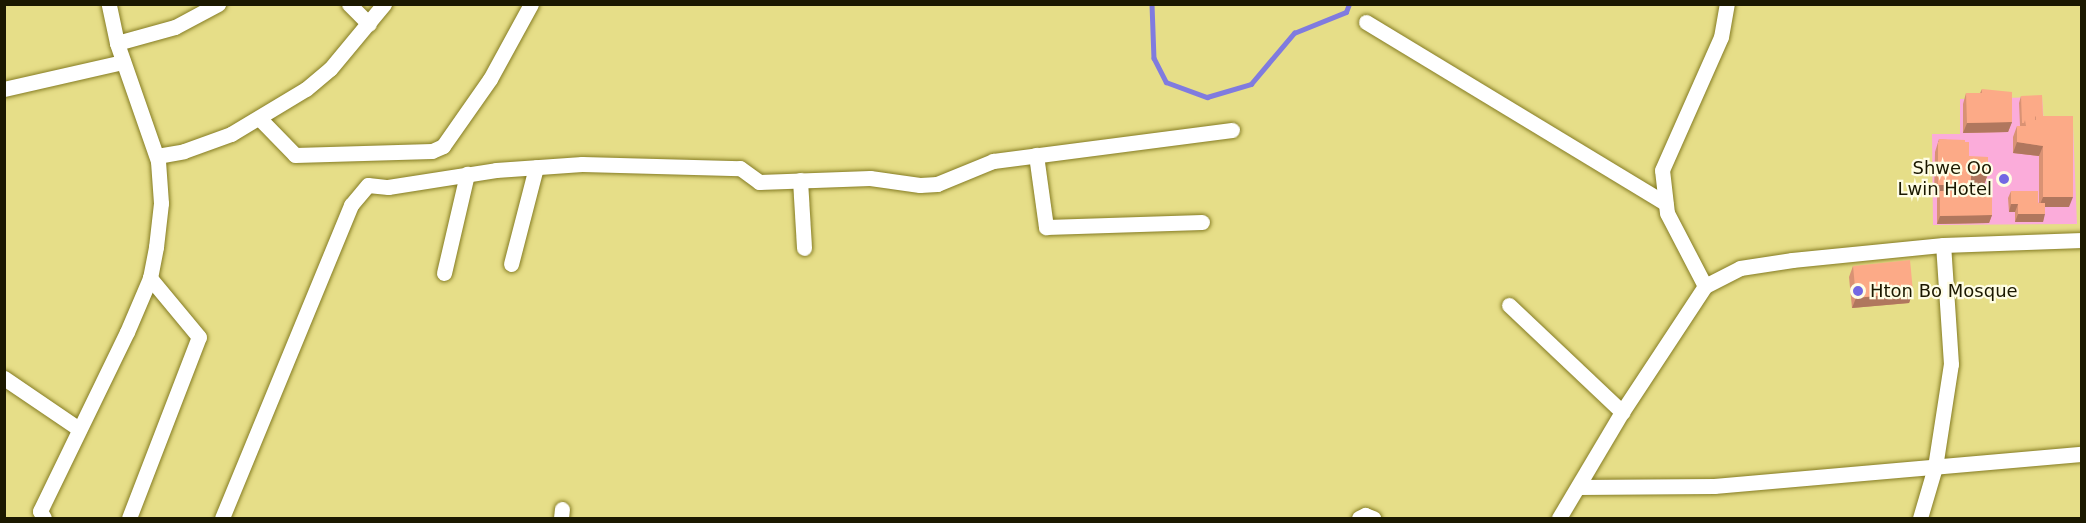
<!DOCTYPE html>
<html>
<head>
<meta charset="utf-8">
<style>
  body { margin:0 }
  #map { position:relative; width:2086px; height:523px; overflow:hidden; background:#e6de88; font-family:"DejaVu Sans",sans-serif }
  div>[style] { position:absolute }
  .green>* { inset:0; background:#fbacda }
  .stream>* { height:4.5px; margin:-2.25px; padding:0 2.25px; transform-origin:2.25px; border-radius:2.25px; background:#807bdf }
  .roads { filter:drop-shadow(0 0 2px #857c23) drop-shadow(0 0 2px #857c23) }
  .minor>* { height:15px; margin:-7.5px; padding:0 7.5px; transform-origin:7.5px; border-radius:7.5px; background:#fff }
  .wall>* { inset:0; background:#d99274 }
  .shaded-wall>* { inset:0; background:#b0775e }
  .building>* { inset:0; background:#fcaa87 }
  .dots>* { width:16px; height:16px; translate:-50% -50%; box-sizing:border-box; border:3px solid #fffde4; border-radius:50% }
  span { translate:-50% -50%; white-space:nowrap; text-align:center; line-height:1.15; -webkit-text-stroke:4.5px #fffde4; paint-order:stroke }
  .poi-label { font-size:18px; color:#1b1800 }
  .right { translate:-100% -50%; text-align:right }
  .left { translate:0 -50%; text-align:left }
  .frame { position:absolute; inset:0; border:6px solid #1b1800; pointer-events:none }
</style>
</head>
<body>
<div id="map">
  <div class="green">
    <div style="clip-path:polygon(2042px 97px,2044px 124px,2073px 125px,2077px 224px,1933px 225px,1932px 134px,1960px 134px,1960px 99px)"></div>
  </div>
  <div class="stream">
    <div style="left:1152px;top:4px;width:54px;rotate:87.9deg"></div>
    <div style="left:1154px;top:58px;width:27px;rotate:63deg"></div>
    <div style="left:1166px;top:82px;width:44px;rotate:20.1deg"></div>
    <div style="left:1207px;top:97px;width:46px;rotate:-16.5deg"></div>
    <div style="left:1251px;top:84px;width:67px;rotate:-49.9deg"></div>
    <div style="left:1294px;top:33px;width:56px;rotate:-22deg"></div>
    <div style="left:1346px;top:12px;width:9px;rotate:-69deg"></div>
  </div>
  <div class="roads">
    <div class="minor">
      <div style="left:349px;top:4px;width:28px;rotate:45deg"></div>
      <div style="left:1366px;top:22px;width:350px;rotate:31.2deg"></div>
      <div style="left:117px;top:43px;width:60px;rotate:-15.4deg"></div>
      <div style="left:175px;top:27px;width:49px;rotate:-28.1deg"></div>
      <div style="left:4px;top:89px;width:122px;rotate:-12.8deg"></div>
      <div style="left:260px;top:119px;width:50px;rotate:45.8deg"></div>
      <div style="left:295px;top:155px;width:137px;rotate:-1.7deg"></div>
      <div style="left:432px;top:151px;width:12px;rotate:-24deg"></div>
      <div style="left:443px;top:146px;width:82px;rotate:-55deg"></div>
      <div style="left:490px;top:79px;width:85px;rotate:-61.3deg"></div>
      <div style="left:1036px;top:155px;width:73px;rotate:82.1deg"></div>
      <div style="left:1046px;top:227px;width:156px;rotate:-1.8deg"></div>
      <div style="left:157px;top:156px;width:27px;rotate:-10deg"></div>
      <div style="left:184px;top:151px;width:50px;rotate:-19.9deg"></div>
      <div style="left:231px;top:134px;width:87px;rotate:-31deg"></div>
      <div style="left:306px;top:89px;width:31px;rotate:-40deg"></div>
      <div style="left:330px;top:69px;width:85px;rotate:-50.3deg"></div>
      <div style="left:800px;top:180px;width:68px;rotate:86.6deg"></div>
      <div style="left:511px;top:264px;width:100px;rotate:-75.5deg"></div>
      <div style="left:444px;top:273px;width:102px;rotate:-76.9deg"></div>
      <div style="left:1705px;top:286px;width:39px;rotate:-27deg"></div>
      <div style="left:1740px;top:268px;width:53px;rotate:-8.7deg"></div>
      <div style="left:1792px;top:260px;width:152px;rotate:-5.7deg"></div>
      <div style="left:1943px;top:245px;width:139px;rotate:-2.1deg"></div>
      <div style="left:1509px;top:305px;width:156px;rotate:43.4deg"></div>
      <div style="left:4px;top:378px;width:91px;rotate:34.2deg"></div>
      <div style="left:1578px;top:487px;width:136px;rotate:-0.4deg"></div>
      <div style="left:1714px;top:486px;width:369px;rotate:-5deg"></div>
      <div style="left:44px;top:518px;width:8px;rotate:-120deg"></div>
      <div style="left:40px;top:511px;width:199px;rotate:-64.1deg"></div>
      <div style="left:127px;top:332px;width:59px;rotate:-66.9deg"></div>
      <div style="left:150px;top:278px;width:32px;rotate:-79deg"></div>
      <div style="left:156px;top:247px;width:44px;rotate:-83.5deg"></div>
      <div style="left:161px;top:203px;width:42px;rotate:-94.1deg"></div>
      <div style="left:158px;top:161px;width:125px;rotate:-109.2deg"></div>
      <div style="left:117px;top:43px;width:40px;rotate:-102deg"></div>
      <div style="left:129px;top:518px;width:194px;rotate:-68.9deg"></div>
      <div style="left:199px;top:337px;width:77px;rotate:-129.7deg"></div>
      <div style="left:222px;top:518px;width:339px;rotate:-67.6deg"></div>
      <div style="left:351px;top:205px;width:26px;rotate:-50deg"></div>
      <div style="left:368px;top:185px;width:20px;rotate:6deg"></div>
      <div style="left:388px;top:187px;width:109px;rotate:-8.9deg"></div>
      <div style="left:496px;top:170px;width:86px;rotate:-4deg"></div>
      <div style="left:582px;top:164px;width:158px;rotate:1.5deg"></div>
      <div style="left:740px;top:168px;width:24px;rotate:36deg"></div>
      <div style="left:759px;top:182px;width:111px;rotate:-2.1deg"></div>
      <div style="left:870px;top:178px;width:50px;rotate:8deg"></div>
      <div style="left:920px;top:185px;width:17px;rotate:-3deg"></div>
      <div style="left:937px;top:184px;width:61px;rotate:-22.3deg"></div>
      <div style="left:993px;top:161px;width:241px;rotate:-7.4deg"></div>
      <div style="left:561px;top:518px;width:9px;rotate:-84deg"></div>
      <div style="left:1359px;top:518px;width:7px;rotate:-27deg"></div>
      <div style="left:1365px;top:515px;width:9px;rotate:21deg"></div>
      <div style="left:1559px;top:518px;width:123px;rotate:-59.3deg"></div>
      <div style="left:1622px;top:412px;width:151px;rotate:-56.6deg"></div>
      <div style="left:1705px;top:286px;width:82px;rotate:-117.5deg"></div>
      <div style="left:1667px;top:213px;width:43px;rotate:-96.6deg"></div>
      <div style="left:1662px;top:170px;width:145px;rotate:-66.1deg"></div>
      <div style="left:1721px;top:37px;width:34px;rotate:-80deg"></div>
      <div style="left:1920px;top:518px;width:53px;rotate:-73.6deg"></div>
      <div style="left:1935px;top:467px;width:104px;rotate:-81.2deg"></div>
      <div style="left:1951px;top:364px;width:119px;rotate:-93.8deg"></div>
    </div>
  </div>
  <div class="wall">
    <div style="clip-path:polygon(1982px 89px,2012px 122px,2008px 132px,1963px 133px,1963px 104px,1966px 93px,1980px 93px)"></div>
    <div style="clip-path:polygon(2021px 96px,2043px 116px,2069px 207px,2045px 207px,2043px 222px,2015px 222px,2015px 212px,2009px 212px,2008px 198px,2011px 191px,2039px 203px,2039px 156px,2013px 153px,2013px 137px,2017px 126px,2020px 126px,2019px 103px)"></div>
    <div style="clip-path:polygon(1939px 139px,1965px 142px,1969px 156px,1988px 174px,1984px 185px,1971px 185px,1969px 191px,1992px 215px,1989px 223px,1937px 224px,1937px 198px,1938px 196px,1934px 196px,1935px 152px)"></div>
    <div style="clip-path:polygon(1853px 266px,1913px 292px,1909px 303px,1852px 308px,1849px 277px)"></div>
  </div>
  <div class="shaded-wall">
    <div style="clip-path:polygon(2012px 122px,2008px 132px,1963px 133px,1967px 123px)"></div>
    <div style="clip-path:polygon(2017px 142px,2043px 146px,2039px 156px,2013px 153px)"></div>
    <div style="clip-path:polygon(1971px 174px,1988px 174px,1984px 185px,1968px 185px)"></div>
    <div style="clip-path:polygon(1938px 185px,1971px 185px,1968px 196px,1940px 191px,1938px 196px,1934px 196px)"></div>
    <div style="clip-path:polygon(2043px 197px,2073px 197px,2069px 207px,2039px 207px)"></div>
    <div style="clip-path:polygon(2011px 204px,2018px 204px,2015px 212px,2009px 212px)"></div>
    <div style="clip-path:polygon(2018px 214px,2045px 214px,2043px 222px,2015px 222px)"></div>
    <div style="clip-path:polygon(1992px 215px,1989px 223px,1937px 224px,1940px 216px)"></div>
    <div style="clip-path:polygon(1913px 292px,1909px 303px,1852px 308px,1856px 298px)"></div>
  </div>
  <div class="building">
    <div style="clip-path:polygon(1982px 89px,2012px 92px,2012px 122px,1967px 123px,1966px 93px,1982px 93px)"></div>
    <div style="clip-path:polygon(2042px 95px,2043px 116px,2036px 116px,2035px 117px,2035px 120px,2025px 120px,2024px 123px,2022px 123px,2021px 96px)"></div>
    <div style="clip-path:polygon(2036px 116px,2073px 116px,2073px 197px,2043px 197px,2043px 146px,2017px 142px,2017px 126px,2026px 126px,2025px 120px,2036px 120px)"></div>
    <div style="clip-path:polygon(1939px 139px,1965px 140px,1965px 142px,1939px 142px)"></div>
    <div style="clip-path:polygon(1938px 142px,1969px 142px,1969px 156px,1988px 157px,1988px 174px,1971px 174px,1971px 185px,1938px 185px)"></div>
    <div style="clip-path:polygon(1992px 190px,1992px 215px,1940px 216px,1940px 191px)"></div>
    <div style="clip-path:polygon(2011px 191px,2038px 191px,2038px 203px,2045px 203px,2045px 214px,2018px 214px,2018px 204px,2011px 204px)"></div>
    <div style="clip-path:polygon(1910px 260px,1913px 292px,1856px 298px,1853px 266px)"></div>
  </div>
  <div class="dots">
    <div style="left:2004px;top:179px;background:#7368e3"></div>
    <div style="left:1858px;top:291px;background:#7368e3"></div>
  </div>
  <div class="poi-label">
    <span class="right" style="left:1992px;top:179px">Shwe Oo<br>Lwin Hotel</span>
    <span class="left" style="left:1870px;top:291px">Hton Bo Mosque</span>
  </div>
  <div class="frame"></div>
</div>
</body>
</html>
